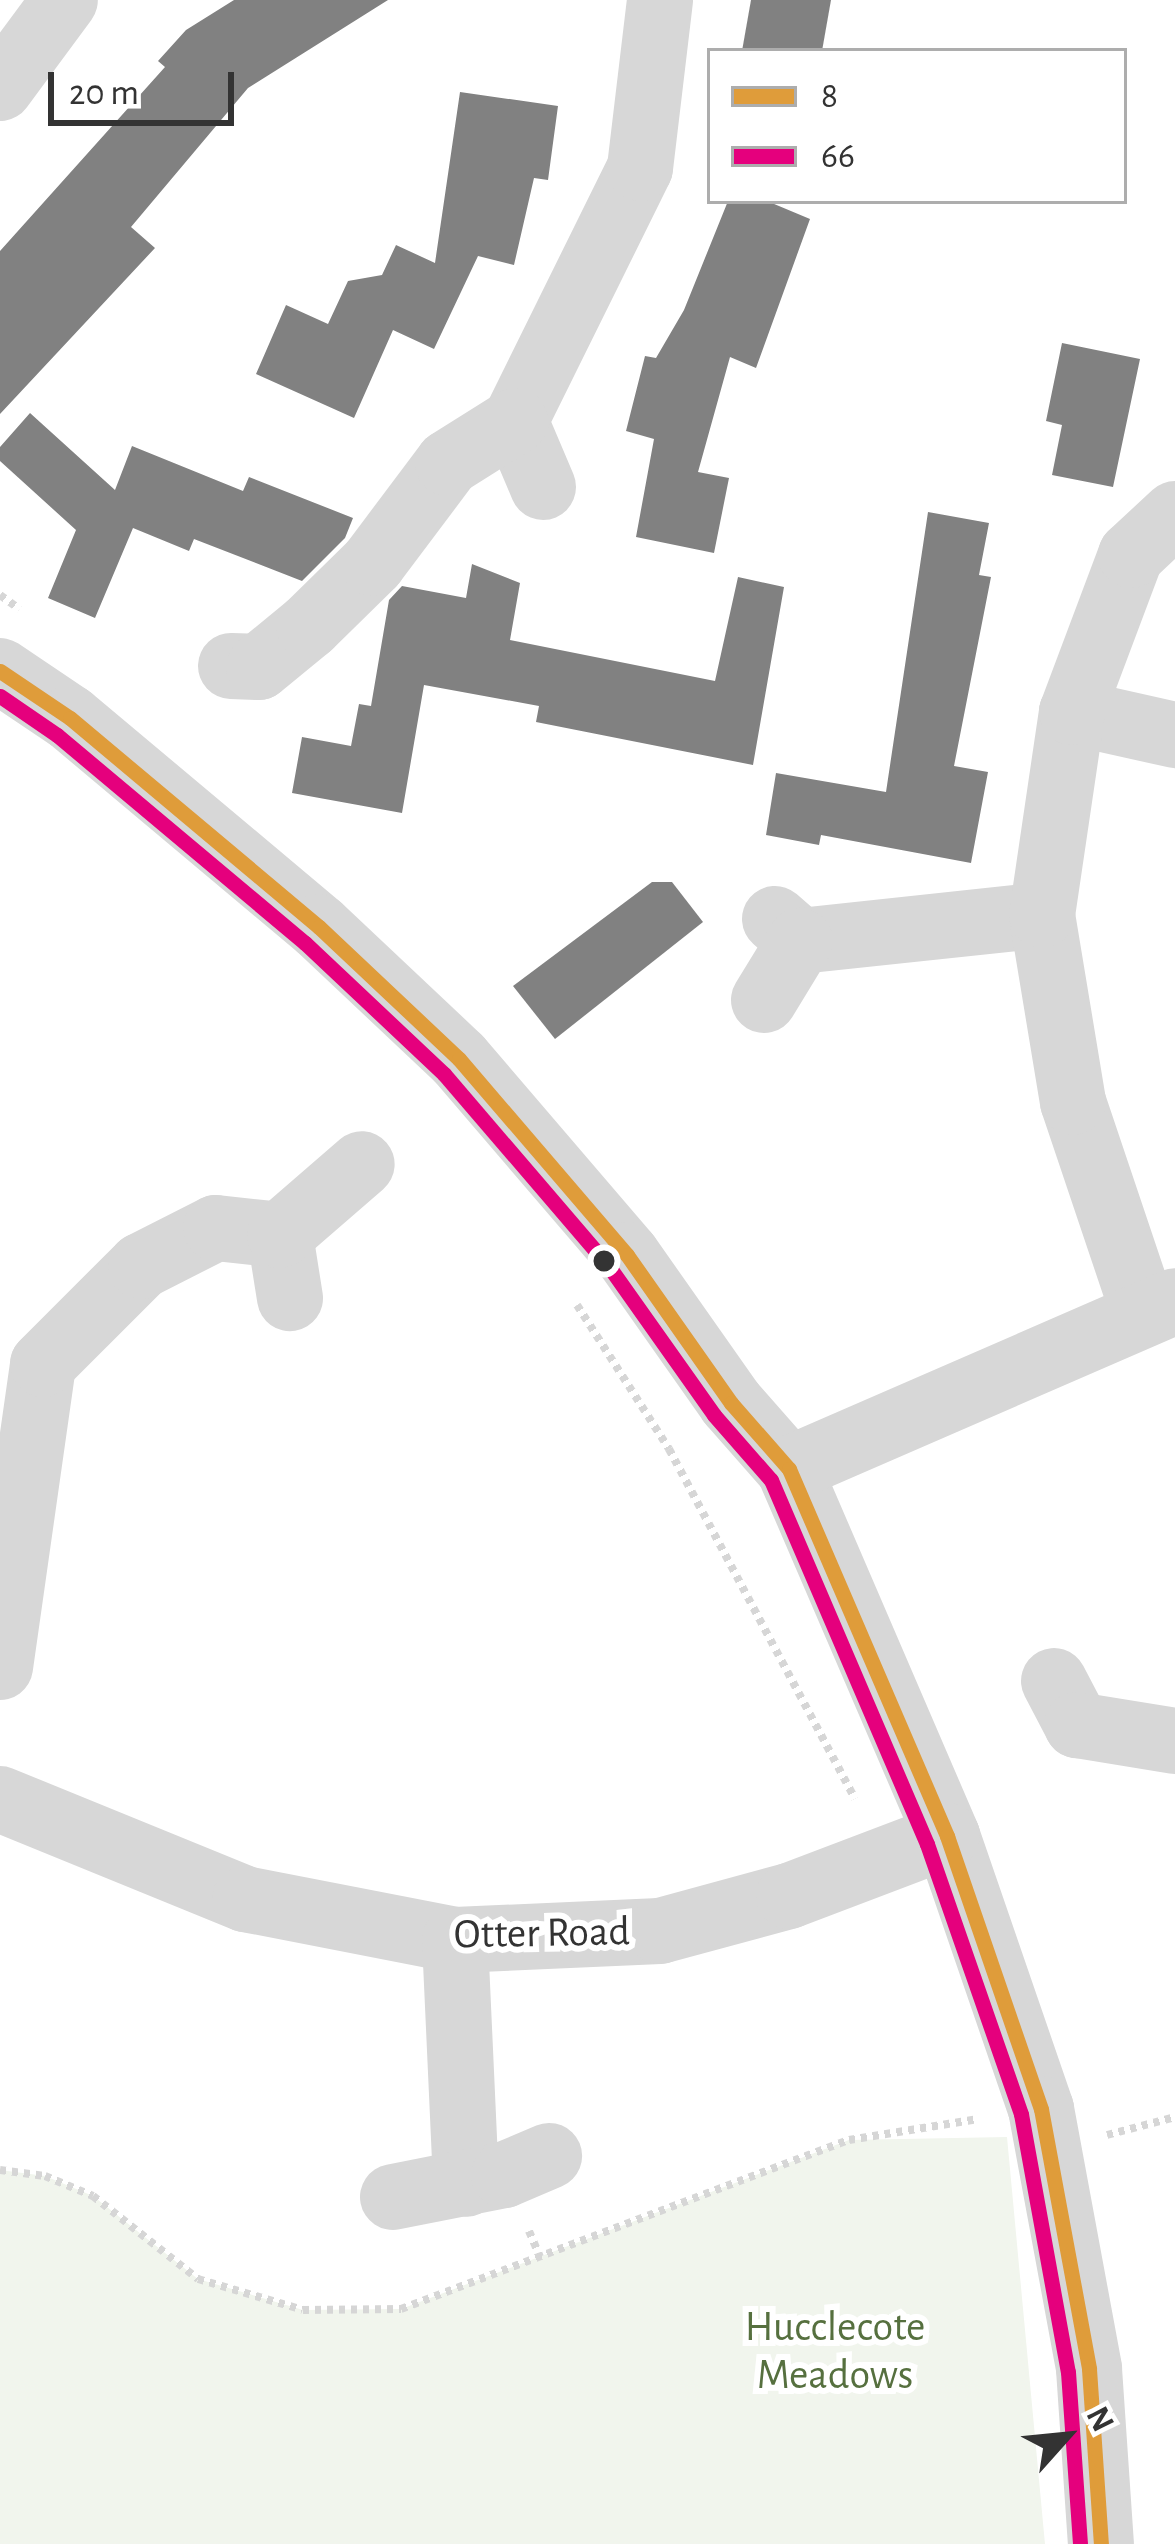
<!DOCTYPE html>
<html>
<head>
<meta charset="utf-8">
<style>
  body { margin:0 }
  #map { position:relative; width:1175px; height:2544px; overflow:hidden; background:#fff; font-family:"Alegreya Sans",sans-serif }
  div>[style] { position:absolute }
  .green>* { inset:0; background:#f1f5ed }
  .building>* { inset:0; background:#818181 }
  .path>* { height:8px; margin-top:-4px; transform-origin:0; background:repeating-linear-gradient(90deg,#d6d6d6 0 6px,transparent 0 12px) }
  .minor>* { height:66px; margin:-33px; padding:0 33px; transform-origin:33px; border-radius:33px; background:#d7d7d7 }
  .bus-1>* { height:15px; margin:-7.5px; padding:0 7.5px; transform-origin:7.5px; border-radius:7.5px; background:#df9c3a }
  .bus-2>* { height:15px; margin:-7.5px; padding:0 7.5px; transform-origin:7.5px; border-radius:7.5px; background:#e5007d }
  .dots>* { width:33px; height:33px; translate:-50% -50%; box-sizing:border-box; border:6px solid #fff; border-radius:50% }
  span { translate:-50% -50%; white-space:nowrap; text-align:center; line-height:1.15; -webkit-text-stroke:12px #fff; paint-order:stroke }
  .street-label { font-size:42px; color:#333 }
  .park-label { font-size:42px; color:#56703f }
  .legend { position:absolute; left:707px; top:48px; width:420px; height:156px; box-sizing:border-box; background:#fff; border:3px solid #adadad; margin:0; padding:15px 21px; list-style:none; font-size:36px; color:#333 }
  .legend li { display:flex; align-items:center; gap:24px; height:60px }
  .legend b { width:60px; border:3px solid #adadad }
  .north { position:absolute; left:1007px; top:2376px; width:120px; height:120px; -webkit-text-stroke:9px #fff; paint-order:stroke; rotate:63deg; font-size:33px; font-weight:700; line-height:48px; text-align:center; color:#333 }
  .north::after { content:''; display:block; margin:auto; width:42px; height:54px; background:#333; clip-path:polygon(50% 0,100% 100%,50% 72%,0 100%) }
  .scale { position:absolute; left:48px; top:72px; width:186px; height:54px; box-sizing:border-box; border:6px solid #333; border-top:0; padding-left:15px; font-size:36px; line-height:42px; white-space:nowrap; color:#333; -webkit-text-stroke:9px #fff; paint-order:stroke }
</style>
</head>
<body>
<div id="map">
  <div class="green">
    <div style="clip-path:polygon(1007px 2137px,1045px 2544px,0 2544px,0 2170px,45px 2176px,93px 2196px,198px 2279px,303px 2310px,401px 2309px,849px 2140px)"></div>
  </div>
  <div class="building">
    <div style="clip-path:polygon(234px 0,388px 0,248px 88px,131px 227px,155px 248px,0 414px,0 251px,165px 67px,158px 61px,186px 30px)"></div>
    <div style="clip-path:polygon(751px 0,831px 0,822px 51px,742px 51px)"></div>
    <div style="clip-path:polygon(460px 92px,558px 106px,548px 180px,534px 178px,514px 265px,478px 256px,434px 349px,393px 330px,354px 418px,256px 374px,286px 305px,328px 324px,348px 281px,382px 275px,396px 245px,435px 263px)"></div>
    <div style="clip-path:polygon(728px 201px,767px 201px,810px 219px,756px 368px,730px 357px,698px 472px,729px 478px,714px 553px,636px 537px,654px 439px,626px 431px,645px 356px,656px 358px,684px 310px)"></div>
    <div style="clip-path:polygon(1062px 343px,1140px 359px,1113px 487px,1052px 475px,1062px 425px,1046px 421px)"></div>
    <div style="clip-path:polygon(30px 413px,115px 490px,132px 446px,243px 491px,249px 477px,353px 518px,345px 538px,302px 581px,194px 539px,189px 551px,133px 528px,95px 618px,48px 598px,76px 530px,0 461px,0 447px)"></div>
    <div style="clip-path:polygon(928px 512px,989px 523px,979px 575px,991px 577px,954px 766px,988px 772px,971px 863px,821px 835px,819px 845px,766px 835px,776px 773px,886px 792px)"></div>
    <div style="clip-path:polygon(472px 564px,520px 583px,510px 640px,715px 681px,738px 577px,784px 587px,753px 765px,536px 722px,539px 706px,424px 685px,402px 813px,292px 793px,302px 737px,351px 746px,359px 704px,371px 706px,389px 600px,402px 586px,466px 598px)"></div>
    <div style="clip-path:polygon(652px 882px,672px 882px,703px 922px,555px 1039px,513px 986px)"></div>
  </div>
  <div class="path">
    <div style="left:0;top:595px;width:24px;rotate:36deg"></div>
    <div style="left:577px;top:1305px;width:171px;rotate:57.4deg"></div>
    <div style="left:669px;top:1449px;width:396px;rotate:62deg"></div>
    <div style="left:1107px;top:2135px;width:70px;rotate:-14.8deg"></div>
    <div style="left:0;top:2170px;width:45px;rotate:7.6deg"></div>
    <div style="left:45px;top:2176px;width:52px;rotate:22.6deg"></div>
    <div style="left:93px;top:2196px;width:134px;rotate:38.3deg"></div>
    <div style="left:198px;top:2279px;width:109px;rotate:16.4deg"></div>
    <div style="left:303px;top:2310px;width:98px;rotate:-0.6deg"></div>
    <div style="left:401px;top:2309px;width:479px;rotate:-20.7deg"></div>
    <div style="left:849px;top:2140px;width:131px;rotate:-9.2deg"></div>
    <div style="left:529px;top:2231px;width:28px;rotate:67deg"></div>
  </div>
  <div class="minor">
    <div style="left:0;top:88px;width:109px;rotate:-53.5deg"></div>
    <div style="left:543px;top:487px;width:72px;rotate:-113deg"></div>
    <div style="left:515px;top:421px;width:282px;rotate:-63.7deg"></div>
    <div style="left:640px;top:168px;width:169px;rotate:-83.2deg"></div>
    <div style="left:231px;top:666px;width:28px;rotate:2deg"></div>
    <div style="left:259px;top:667px;width:65px;rotate:-39.4deg"></div>
    <div style="left:309px;top:626px;width:90px;rotate:-44.5deg"></div>
    <div style="left:373px;top:563px;width:125px;rotate:-53.1deg"></div>
    <div style="left:448px;top:463px;width:79px;rotate:-32.1deg"></div>
    <div style="left:0;top:671px;width:84px;rotate:33.9deg"></div>
    <div style="left:70px;top:718px;width:325px;rotate:40deg"></div>
    <div style="left:319px;top:927px;width:192px;rotate:43.3deg"></div>
    <div style="left:459px;top:1059px;width:258px;rotate:49.4deg"></div>
    <div style="left:627px;top:1255px;width:181px;rotate:54.9deg"></div>
    <div style="left:731px;top:1403px;width:88px;rotate:48.7deg"></div>
    <div style="left:789px;top:1469px;width:400px;rotate:66.7deg"></div>
    <div style="left:947px;top:1836px;width:289px;rotate:71deg"></div>
    <div style="left:1041px;top:2109px;width:264px;rotate:79.5deg"></div>
    <div style="left:1089px;top:2369px;width:175px;rotate:86.1deg"></div>
    <div style="left:1072px;top:712px;width:106px;rotate:12.6deg"></div>
    <div style="left:775px;top:919px;width:33px;rotate:41deg"></div>
    <div style="left:800px;top:941px;width:243px;rotate:-6.1deg"></div>
    <div style="left:764px;top:1000px;width:69px;rotate:-58.6deg"></div>
    <div style="left:280px;top:1235px;width:64px;rotate:81deg"></div>
    <div style="left:1143px;top:1310px;width:219px;rotate:-108.6deg"></div>
    <div style="left:1073px;top:1102px;width:190px;rotate:-99.4deg"></div>
    <div style="left:1042px;top:915px;width:205px;rotate:-81.6deg"></div>
    <div style="left:1072px;top:712px;width:168px;rotate:-69.4deg"></div>
    <div style="left:1131px;top:555px;width:60px;rotate:-43deg"></div>
    <div style="left:789px;top:1469px;width:421px;rotate:-23.5deg"></div>
    <div style="left:0;top:1667px;width:306px;rotate:-81.9deg"></div>
    <div style="left:43px;top:1364px;width:139px;rotate:-45deg"></div>
    <div style="left:141px;top:1266px;width:84px;rotate:-26.9deg"></div>
    <div style="left:216px;top:1228px;width:64px;rotate:6.2deg"></div>
    <div style="left:280px;top:1235px;width:108px;rotate:-40.9deg"></div>
    <div style="left:1054px;top:1681px;width:50px;rotate:62.4deg"></div>
    <div style="left:1077px;top:1725px;width:99px;rotate:9.3deg"></div>
    <div style="left:0;top:1799px;width:265px;rotate:22.2deg"></div>
    <div style="left:245px;top:1899px;width:214px;rotate:11deg"></div>
    <div style="left:455px;top:1940px;width:205px;rotate:-2.5deg"></div>
    <div style="left:660px;top:1931px;width:134px;rotate:-15.2deg"></div>
    <div style="left:789px;top:1896px;width:169px;rotate:-20.8deg"></div>
    <div style="left:455px;top:1940px;width:244px;rotate:87.4deg"></div>
    <div style="left:393px;top:2197px;width:113px;rotate:-11.2deg"></div>
    <div style="left:504px;top:2175px;width:49px;rotate:-22.9deg"></div>
  </div>
  <div class="bus-1">
    <div style="left:0;top:671px;width:84px;rotate:33.9deg"></div>
    <div style="left:70px;top:718px;width:325px;rotate:40deg"></div>
    <div style="left:319px;top:927px;width:192px;rotate:43.3deg"></div>
    <div style="left:459px;top:1059px;width:258px;rotate:49.4deg"></div>
    <div style="left:627px;top:1255px;width:181px;rotate:54.9deg"></div>
    <div style="left:731px;top:1403px;width:88px;rotate:48.7deg"></div>
    <div style="left:789px;top:1469px;width:400px;rotate:66.7deg"></div>
    <div style="left:947px;top:1836px;width:289px;rotate:71deg"></div>
    <div style="left:1041px;top:2109px;width:264px;rotate:79.5deg"></div>
    <div style="left:1089px;top:2369px;width:175px;rotate:86.1deg"></div>
  </div>
  <div class="bus-2">
    <div style="left:0;top:696px;width:69px;rotate:34.4deg"></div>
    <div style="left:57px;top:735px;width:324px;rotate:40deg"></div>
    <div style="left:305px;top:943px;width:191px;rotate:43.3deg"></div>
    <div style="left:444px;top:1074px;width:255px;rotate:49.4deg"></div>
    <div style="left:610px;top:1268px;width:180px;rotate:54.7deg"></div>
    <div style="left:714px;top:1415px;width:86px;rotate:48.8deg"></div>
    <div style="left:771px;top:1480px;width:396px;rotate:66.8deg"></div>
    <div style="left:927px;top:1844px;width:286px;rotate:70.8deg"></div>
    <div style="left:1021px;top:2114px;width:262px;rotate:79.7deg"></div>
    <div style="left:1068px;top:2372px;width:172px;rotate:86deg"></div>
  </div>
  <div class="dots">
    <div style="left:604px;top:1261px;background:#333"></div>
  </div>
  <div class="street-label">
    <span style="left:542px;top:1933px;rotate:-1deg">Otter Road</span>
  </div>
  <div class="park-label">
    <span style="left:835px;top:2351px">Hucclecote<br>Meadows</span>
  </div>
  <ul class="legend">
  <li><b style="height:15px;background:#df9c3a"></b>8</li>
  <li><b style="height:15px;background:#e5007d"></b>66</li>
  </ul>
  <div class="north">N</div>
  <div class="scale">20 m</div>
</div>
</body>
</html>
